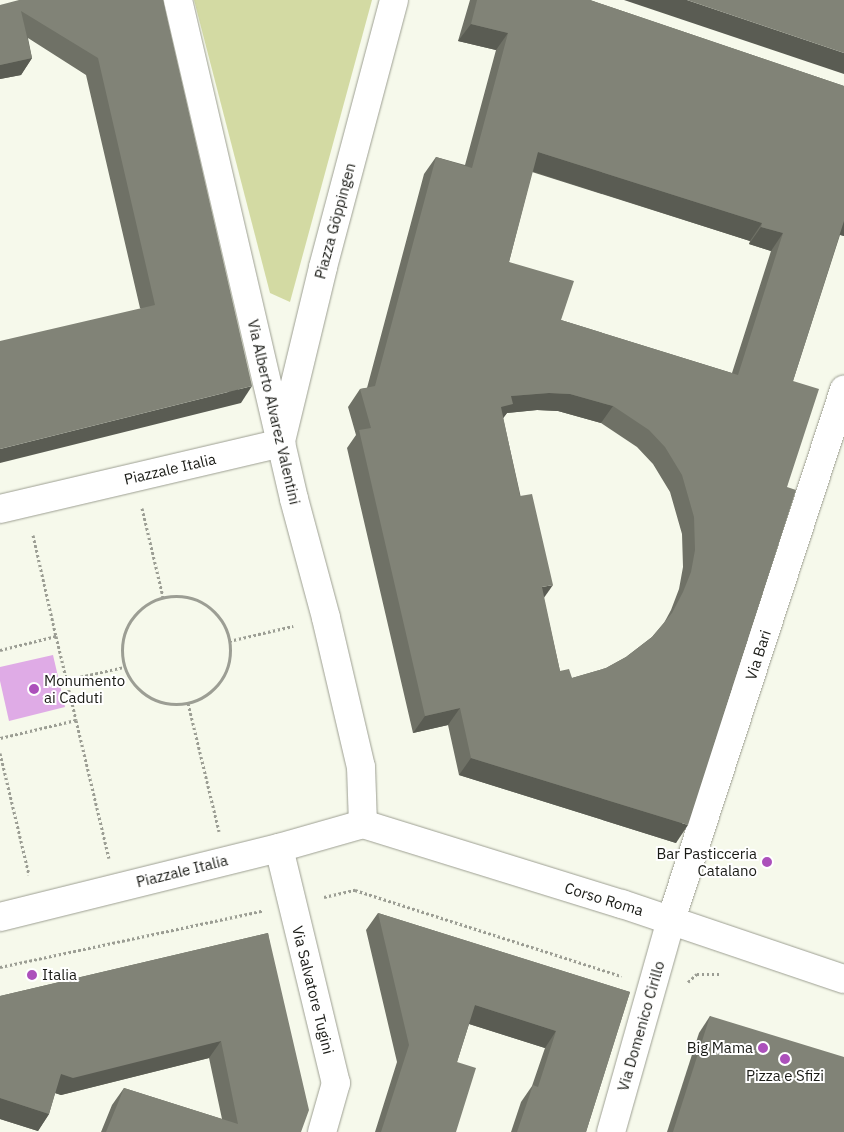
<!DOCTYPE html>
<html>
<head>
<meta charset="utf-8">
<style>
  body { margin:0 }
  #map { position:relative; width:844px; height:1132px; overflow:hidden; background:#f6f9eb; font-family:"IBM Plex Sans",sans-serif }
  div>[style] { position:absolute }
  .green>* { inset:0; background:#d3daa3 }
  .water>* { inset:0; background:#dfabe6 }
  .path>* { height:3px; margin-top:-1.5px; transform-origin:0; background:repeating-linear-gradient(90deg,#9c9e94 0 2.5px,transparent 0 5px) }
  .path>.ring { margin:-1.5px; padding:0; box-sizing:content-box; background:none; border:3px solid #9c9e94; border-radius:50% }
  .roads { filter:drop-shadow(0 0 1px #9d9f92) drop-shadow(0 0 1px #9d9f92) }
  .minor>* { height:28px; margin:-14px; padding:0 14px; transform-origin:14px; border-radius:14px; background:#fff }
  .wall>* { inset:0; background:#6f7166 }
  .shaded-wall>* { inset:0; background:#5a5c53 }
  .building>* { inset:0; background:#818377 }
  .dots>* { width:14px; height:14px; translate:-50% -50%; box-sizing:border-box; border:2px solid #fff; border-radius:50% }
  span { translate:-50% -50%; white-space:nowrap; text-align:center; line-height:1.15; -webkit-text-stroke:4px #fff; paint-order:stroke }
  .street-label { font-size:15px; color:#191a15 }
  .poi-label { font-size:15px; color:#191a15 }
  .left { translate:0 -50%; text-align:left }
  .right { translate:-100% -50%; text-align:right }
</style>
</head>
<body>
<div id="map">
  <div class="green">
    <div style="clip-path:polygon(194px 0,372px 0,290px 302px,270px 293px)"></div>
  </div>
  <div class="water">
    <div style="clip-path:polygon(53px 655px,65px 707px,9px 721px,0 681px,0 667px)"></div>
  </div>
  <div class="path">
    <div style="left:142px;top:508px;width:91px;rotate:76.7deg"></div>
    <div style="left:33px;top:535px;width:104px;rotate:77.2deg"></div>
    <div class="ring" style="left:122px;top:596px;width:105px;height:105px"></div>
    <div style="left:229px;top:641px;width:66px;rotate:-13.2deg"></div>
    <div style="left:0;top:650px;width:58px;rotate:-14deg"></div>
    <div style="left:56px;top:636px;width:86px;rotate:76.6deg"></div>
    <div style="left:76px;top:720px;width:78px;rotate:166.7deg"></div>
    <div style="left:66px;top:680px;width:59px;rotate:-12.6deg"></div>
    <div style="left:188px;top:703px;width:132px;rotate:76.4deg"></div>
    <div style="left:76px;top:720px;width:142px;rotate:76.6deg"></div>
    <div style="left:0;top:753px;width:125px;rotate:76.6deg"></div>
    <div style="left:324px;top:897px;width:32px;rotate:-13deg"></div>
    <div style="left:355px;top:890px;width:280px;rotate:17.9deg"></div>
    <div style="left:0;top:967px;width:268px;rotate:-12.1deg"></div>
    <div style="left:688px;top:982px;width:12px;rotate:-42deg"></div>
    <div style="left:697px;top:974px;width:24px"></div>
  </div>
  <div class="roads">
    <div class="minor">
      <div style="left:178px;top:0;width:512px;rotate:76.91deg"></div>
      <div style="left:294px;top:499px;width:123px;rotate:74.9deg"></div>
      <div style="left:326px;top:618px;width:153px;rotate:76.8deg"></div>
      <div style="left:361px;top:767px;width:57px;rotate:88deg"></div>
      <div style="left:282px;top:437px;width:175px;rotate:-76.4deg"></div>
      <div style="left:323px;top:267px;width:276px;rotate:-75.1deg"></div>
      <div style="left:0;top:509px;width:289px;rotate:-13.2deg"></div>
      <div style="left:363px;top:824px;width:271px;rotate:17.2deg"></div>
      <div style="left:622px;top:904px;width:234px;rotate:18.7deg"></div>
      <div style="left:279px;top:848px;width:242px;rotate:76.4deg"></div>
      <div style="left:336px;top:1083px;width:51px;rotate:105.9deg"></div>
      <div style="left:0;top:917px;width:287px;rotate:-13.9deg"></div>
      <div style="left:279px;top:848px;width:87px;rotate:-15.9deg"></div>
      <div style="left:611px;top:1132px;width:220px;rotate:-74.2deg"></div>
      <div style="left:671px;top:920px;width:558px;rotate:-71.92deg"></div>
    </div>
  </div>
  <div class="wall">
    <div style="clip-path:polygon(163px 0,241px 403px,140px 308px,86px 75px,28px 38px,32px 58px,21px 75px,0 79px,0 5px)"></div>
    <div style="clip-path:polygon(evenodd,470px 0,590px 0,844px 86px,844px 236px,840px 235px,793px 381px,787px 487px,676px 843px,459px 775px,448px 725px,413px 733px,347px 448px,356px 435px,348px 407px,360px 389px,367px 388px,424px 174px,436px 157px,465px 165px,496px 50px,458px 41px,470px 0,532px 172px,750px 241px,749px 244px,771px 251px,732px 373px,561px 320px,509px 262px,532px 172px,470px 0,537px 410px,558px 411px,601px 423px,637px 447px,653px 464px,670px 492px,682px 534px,683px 567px,679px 589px,671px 610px,664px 623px,652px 637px,626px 657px,606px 668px,572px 678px,560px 671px,503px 418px,507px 413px,537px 410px)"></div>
    <div style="clip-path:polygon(378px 913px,630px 992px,586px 1132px,511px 1132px,521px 1102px,532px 1086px,545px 1048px,469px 1024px,457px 1062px,456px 1132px,375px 1132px,397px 1062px,366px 930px)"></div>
    <div style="clip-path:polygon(268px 933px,301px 1132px,101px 1132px,112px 1105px,124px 1088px,222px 1119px,209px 1058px,61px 1095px,55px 1093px,49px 1114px,38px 1131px,0 1119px,0 996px)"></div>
    <div style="clip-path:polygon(710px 1016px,844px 1132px,667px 1132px,699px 1033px)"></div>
  </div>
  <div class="shaded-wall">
    <div style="clip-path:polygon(624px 0,687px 0,844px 53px,844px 74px)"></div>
    <div style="clip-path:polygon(471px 24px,508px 33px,496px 50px,458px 41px)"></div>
    <div style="clip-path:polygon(32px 58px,21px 75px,0 79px,0 65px)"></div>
    <div style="clip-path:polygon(538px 152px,762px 223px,750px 241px,525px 169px)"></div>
    <div style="clip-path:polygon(844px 218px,844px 236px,834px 233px)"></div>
    <div style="clip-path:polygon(761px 227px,783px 233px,771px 251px,749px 244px)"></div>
    <div style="clip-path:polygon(252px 386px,241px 403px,0 463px,0 449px)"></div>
    <div style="clip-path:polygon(549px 393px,570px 394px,613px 406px,601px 423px,558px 411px,537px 410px,507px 413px,501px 421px,501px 407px,511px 396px)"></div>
    <div style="clip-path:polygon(553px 585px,541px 602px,542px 587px)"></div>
    <div style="clip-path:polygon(460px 708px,448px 725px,413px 733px,425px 716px)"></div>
    <div style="clip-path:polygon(471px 758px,688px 825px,676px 843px,459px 775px)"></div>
    <div style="clip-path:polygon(475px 1005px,556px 1031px,545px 1048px,463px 1022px)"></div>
    <div style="clip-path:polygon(221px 1041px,209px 1058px,61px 1095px,49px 1091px,61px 1074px)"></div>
    <div style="clip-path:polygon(0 1098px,49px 1114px,38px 1131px,0 1119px)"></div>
  </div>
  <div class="building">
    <div style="clip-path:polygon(19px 0,163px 0,252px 386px,0 449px,0 341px,155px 305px,98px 58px,21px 11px,32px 58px,0 65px,0 5px)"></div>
    <div style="clip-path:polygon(evenodd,477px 0,590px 0,844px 86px,844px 221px,793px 381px,819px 389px,787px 487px,796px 490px,688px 825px,471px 758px,460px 708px,425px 716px,359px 430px,371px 428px,360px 389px,375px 386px,436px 157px,472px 168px,508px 33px,471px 24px,477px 0,538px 152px,762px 223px,761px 227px,783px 233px,738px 375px,561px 320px,574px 281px,509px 262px,538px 152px,477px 0,549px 393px,570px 394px,613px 406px,649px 430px,665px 447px,682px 475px,694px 517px,695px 550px,691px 572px,683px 592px,672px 613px,652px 637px,626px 657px,606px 668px,572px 678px,569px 669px,560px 671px,542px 587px,553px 585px,532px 494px,520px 496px,501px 407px,513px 404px,511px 396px,549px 393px)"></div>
    <div style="clip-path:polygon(687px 0,844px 0,844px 53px)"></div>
    <div style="clip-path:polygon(378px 913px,630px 992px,586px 1132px,517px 1132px,533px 1085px,538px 1087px,556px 1031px,475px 1005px,457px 1062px,476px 1068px,456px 1132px,381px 1132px,409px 1045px)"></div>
    <div style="clip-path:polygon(268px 933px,309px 1110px,301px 1132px,106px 1132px,124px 1088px,238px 1124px,221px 1041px,73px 1078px,61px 1074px,49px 1114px,0 1098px,0 996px)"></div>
    <div style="clip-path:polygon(710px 1016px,844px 1057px,844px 1132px,673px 1132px)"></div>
  </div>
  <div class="dots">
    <div style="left:34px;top:689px;background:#ac50bb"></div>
    <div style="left:767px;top:862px;background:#ac50bb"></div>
    <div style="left:32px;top:975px;background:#ac50bb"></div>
    <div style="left:763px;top:1048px;background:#ac50bb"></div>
    <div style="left:785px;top:1059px;background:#ac50bb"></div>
  </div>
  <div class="street-label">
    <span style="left:335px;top:221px;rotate:-75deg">Piazza Göppingen</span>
    <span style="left:274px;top:412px;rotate:77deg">Via Alberto Alvarez Valentini</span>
    <span style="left:170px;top:469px;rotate:-13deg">Piazzale Italia</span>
    <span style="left:758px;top:655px;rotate:-72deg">Via Bari</span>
    <span style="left:182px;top:871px;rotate:-14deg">Piazzale Italia</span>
    <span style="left:604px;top:899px;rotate:17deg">Corso Roma</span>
    <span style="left:313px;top:990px;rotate:76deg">Via Salvatore Tugini</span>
    <span style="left:641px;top:1026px;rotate:-74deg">Via Domenico Cirillo</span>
  </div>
  <div class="poi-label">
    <span class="left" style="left:44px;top:689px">Monumento<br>ai Caduti</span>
    <span class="right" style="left:757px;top:862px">Bar Pasticceria<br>Catalano</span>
    <span class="left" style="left:42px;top:975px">Italia</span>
    <span class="right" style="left:753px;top:1048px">Big Mama</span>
    <span style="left:785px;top:1076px">Pizza e Sfizi</span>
  </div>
</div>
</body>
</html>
